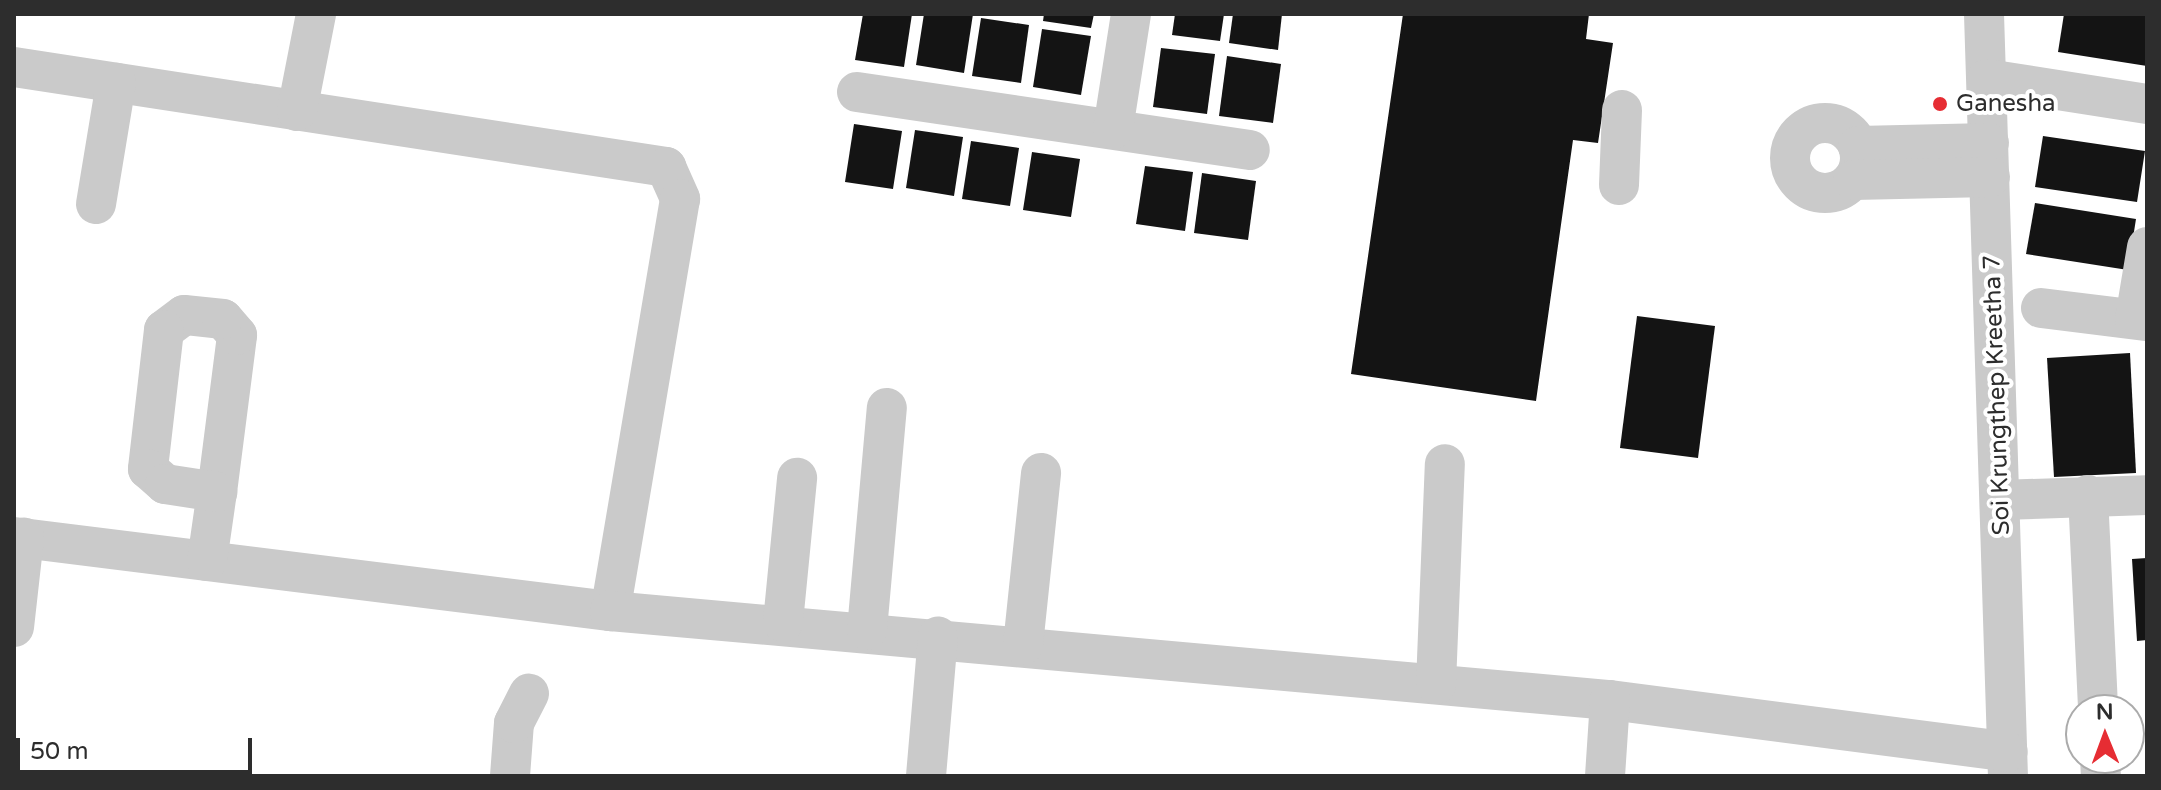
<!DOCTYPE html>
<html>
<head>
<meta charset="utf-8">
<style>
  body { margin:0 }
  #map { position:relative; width:2161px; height:790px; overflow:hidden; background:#fff; font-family:"Varela Round",sans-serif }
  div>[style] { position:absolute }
  .building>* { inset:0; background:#141414 }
  .minor>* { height:40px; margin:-20px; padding:0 20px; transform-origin:20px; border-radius:20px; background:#cacaca }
  .minor>.ring { margin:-20px; padding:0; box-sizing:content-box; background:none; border:40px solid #cacaca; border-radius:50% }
  .dots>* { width:22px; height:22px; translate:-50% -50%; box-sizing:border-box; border:4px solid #fff; border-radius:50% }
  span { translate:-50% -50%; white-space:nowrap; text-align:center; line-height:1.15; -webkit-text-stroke:8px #fff; paint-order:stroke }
  .poi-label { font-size:24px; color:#2d2d2d }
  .left { translate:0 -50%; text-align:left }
  .street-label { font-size:24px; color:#2d2d2d }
  .frame { position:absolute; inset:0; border:16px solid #2d2d2d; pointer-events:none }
  .north { position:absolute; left:2065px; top:694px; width:80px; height:80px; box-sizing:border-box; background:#fff; border:2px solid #ababab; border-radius:50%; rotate:359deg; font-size:22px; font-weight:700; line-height:32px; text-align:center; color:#2d2d2d }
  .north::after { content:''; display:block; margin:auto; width:28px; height:36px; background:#e62d33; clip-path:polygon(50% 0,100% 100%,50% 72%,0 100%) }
  .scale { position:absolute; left:16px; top:738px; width:236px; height:36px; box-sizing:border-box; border:4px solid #2d2d2d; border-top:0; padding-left:10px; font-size:24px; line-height:28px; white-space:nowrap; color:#2d2d2d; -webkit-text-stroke:6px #fff; paint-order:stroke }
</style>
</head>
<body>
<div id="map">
  <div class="building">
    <div style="clip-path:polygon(863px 14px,912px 14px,904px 67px,855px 60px)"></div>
    <div style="clip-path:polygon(924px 14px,973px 14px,964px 73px,916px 65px)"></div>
    <div style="clip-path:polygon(1044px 14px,1094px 14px,1091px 28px,1043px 21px)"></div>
    <div style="clip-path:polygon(1175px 14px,1224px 14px,1220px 41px,1172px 35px)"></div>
    <div style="clip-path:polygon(1233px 14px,1282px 14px,1278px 50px,1229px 43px)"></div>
    <div style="clip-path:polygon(1403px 14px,1589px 14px,1586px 39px,1613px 43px,1598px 143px,1573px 140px,1536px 401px,1351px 374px)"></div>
    <div style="clip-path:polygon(2064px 14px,2147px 14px,2147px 66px,2058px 52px)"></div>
    <div style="clip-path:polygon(981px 18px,1029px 25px,1021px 83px,972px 76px)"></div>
    <div style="clip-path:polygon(1042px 29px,1091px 36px,1081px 95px,1033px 87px)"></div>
    <div style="clip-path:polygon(1161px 48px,1215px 54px,1207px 114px,1153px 107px)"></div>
    <div style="clip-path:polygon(1227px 56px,1281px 64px,1273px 123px,1219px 116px)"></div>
    <div style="clip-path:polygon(854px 124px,902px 131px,893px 189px,845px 182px)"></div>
    <div style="clip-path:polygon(915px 130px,963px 137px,954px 196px,906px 188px)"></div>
    <div style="clip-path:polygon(2043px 136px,2145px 151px,2137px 202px,2035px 187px)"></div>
    <div style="clip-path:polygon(971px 141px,1019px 148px,1010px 206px,962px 199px)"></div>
    <div style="clip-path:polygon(1032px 152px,1080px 159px,1071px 217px,1023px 210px)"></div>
    <div style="clip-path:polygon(1145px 166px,1193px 172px,1185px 231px,1136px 224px)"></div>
    <div style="clip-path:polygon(1202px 173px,1256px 181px,1248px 240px,1194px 233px)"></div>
    <div style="clip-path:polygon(2035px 203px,2136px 219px,2128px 270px,2026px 254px)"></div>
    <div style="clip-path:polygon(1637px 316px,1715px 326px,1698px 458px,1620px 448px)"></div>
    <div style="clip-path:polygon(2130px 353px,2136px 473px,2054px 477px,2047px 358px)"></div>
    <div style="clip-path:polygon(2147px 558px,2147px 640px,2137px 641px,2132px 559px)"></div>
  </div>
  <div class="minor">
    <div style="left:1984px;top:14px;width:762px;rotate:88.2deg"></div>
    <div style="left:14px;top:67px;width:660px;rotate:8.72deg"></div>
    <div style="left:666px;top:167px;width:35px;rotate:66deg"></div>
    <div style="left:680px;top:199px;width:418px;rotate:99.6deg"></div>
    <div style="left:1987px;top:79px;width:162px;rotate:8.9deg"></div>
    <div style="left:857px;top:92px;width:397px;rotate:8.4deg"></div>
    <div style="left:297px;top:111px;width:99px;rotate:-78.9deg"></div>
    <div class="ring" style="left:1790px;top:123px;width:30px;height:30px"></div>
    <div style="left:1113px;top:129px;width:116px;rotate:-81.1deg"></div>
    <div style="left:1858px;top:146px;width:131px;rotate:-1.3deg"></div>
    <div style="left:1853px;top:180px;width:137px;rotate:-1.3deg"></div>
    <div style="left:1619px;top:185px;width:75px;rotate:-87.7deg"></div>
    <div style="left:96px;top:204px;width:123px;rotate:-80.6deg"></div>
    <div style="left:2041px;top:308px;width:107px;rotate:7deg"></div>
    <div style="left:2135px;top:319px;width:73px;rotate:-80.5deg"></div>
    <div style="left:2088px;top:495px;width:215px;rotate:87.3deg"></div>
    <div style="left:2000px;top:500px;width:147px;rotate:-1.9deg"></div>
    <div style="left:14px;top:537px;width:601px;rotate:7.08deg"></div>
    <div style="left:610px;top:611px;width:1004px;rotate:5.09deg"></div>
    <div style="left:1610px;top:700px;width:401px;rotate:7.4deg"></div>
    <div style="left:207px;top:561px;width:70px;rotate:-81.8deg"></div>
    <div style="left:217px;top:492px;width:158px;rotate:-82.7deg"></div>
    <div style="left:237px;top:335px;width:21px;rotate:-131deg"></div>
    <div style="left:223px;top:319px;width:39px;rotate:-174deg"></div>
    <div style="left:184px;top:315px;width:25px;rotate:143deg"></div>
    <div style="left:164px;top:330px;width:140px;rotate:96.6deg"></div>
    <div style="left:148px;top:469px;width:23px;rotate:41deg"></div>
    <div style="left:165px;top:484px;width:53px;rotate:8.7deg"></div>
    <div style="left:783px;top:622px;width:145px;rotate:-84.4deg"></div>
    <div style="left:14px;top:627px;width:90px;rotate:-83.6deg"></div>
    <div style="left:867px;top:630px;width:223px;rotate:-84.9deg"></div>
    <div style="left:1023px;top:645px;width:173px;rotate:-84deg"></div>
    <div style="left:1436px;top:684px;width:220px;rotate:-87.7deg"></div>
    <div style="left:2100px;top:758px;width:18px;rotate:87deg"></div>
    <div style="left:510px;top:776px;width:53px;rotate:-85.7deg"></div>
    <div style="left:514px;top:723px;width:33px;rotate:-63deg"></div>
    <div style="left:926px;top:776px;width:140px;rotate:-85.1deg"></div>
    <div style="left:1605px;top:776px;width:76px;rotate:-86.2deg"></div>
  </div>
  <div class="dots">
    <div style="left:1940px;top:104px;background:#e62d33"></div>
  </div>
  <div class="poi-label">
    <span class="left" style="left:1956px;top:104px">Ganesha</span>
  </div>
  <div class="street-label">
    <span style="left:1997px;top:395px;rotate:-92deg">Soi Krungthep Kreetha 7</span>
  </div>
  <div class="frame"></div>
  <div class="north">N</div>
  <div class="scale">50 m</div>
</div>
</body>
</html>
